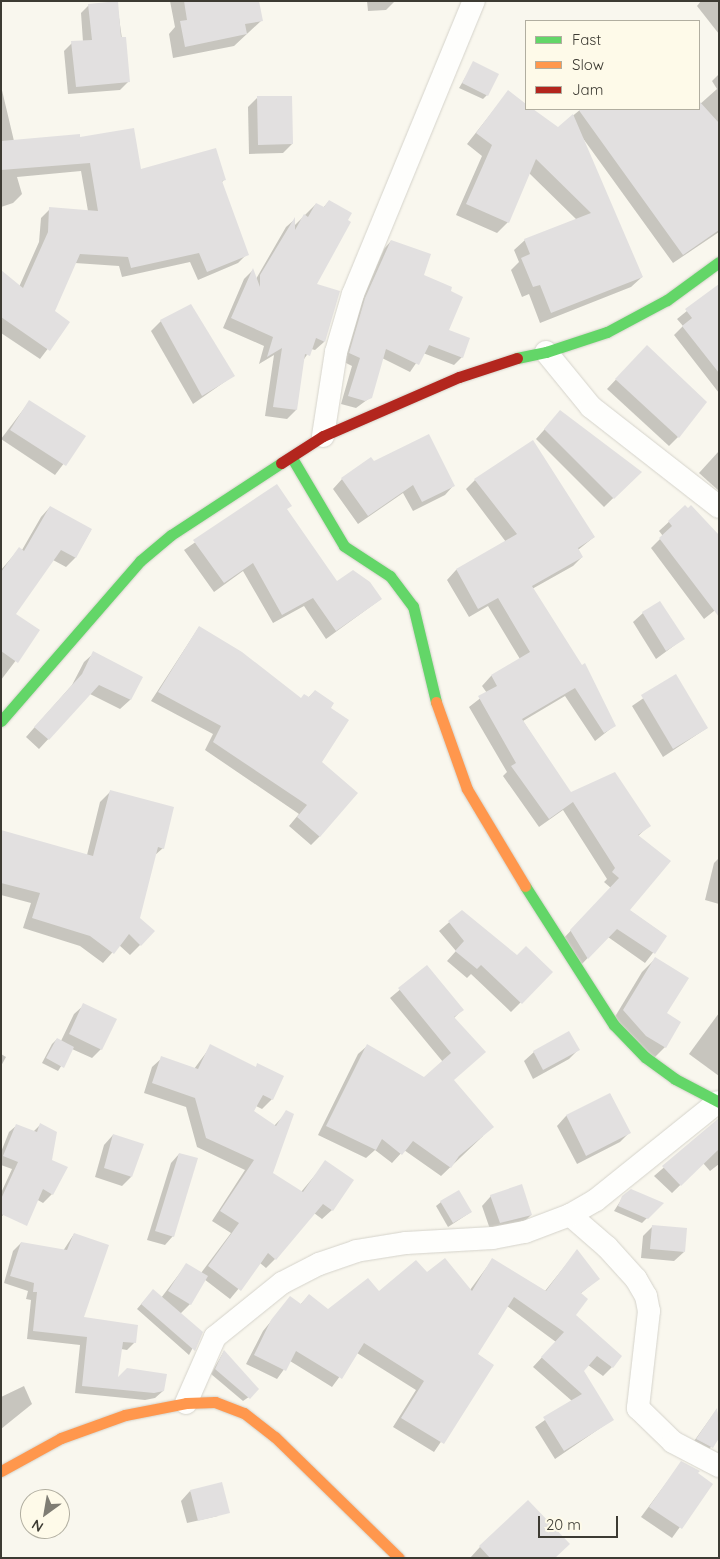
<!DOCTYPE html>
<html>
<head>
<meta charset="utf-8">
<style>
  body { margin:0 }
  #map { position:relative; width:720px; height:1559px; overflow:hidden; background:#f9f7ee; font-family:Quicksand,sans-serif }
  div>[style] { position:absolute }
  .shadow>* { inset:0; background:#0003 }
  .building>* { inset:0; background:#e2e0e0 }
  .roads { filter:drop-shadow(0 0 1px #d5d3cb) drop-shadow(0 0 1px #d5d3cb) }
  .street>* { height:22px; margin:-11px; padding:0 11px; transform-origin:11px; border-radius:11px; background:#fefefc }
  .fast>* { height:11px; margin:-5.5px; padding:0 5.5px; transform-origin:5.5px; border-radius:5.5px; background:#63d668 }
  .slow>* { height:11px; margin:-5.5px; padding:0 5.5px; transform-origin:5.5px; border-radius:5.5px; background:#ff974d }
  .jam>* { height:11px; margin:-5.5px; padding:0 5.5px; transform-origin:5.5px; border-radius:5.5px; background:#b3261e }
  span { translate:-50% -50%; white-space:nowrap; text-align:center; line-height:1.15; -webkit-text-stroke:4px #fefae9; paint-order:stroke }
  .frame { position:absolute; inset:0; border:2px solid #3d3b33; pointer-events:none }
  .legend { position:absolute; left:525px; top:20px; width:175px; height:90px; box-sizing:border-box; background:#fefae9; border:1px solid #b1aea0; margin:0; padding:6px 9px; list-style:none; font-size:15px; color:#3d3b33 }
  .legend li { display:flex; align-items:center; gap:10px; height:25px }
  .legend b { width:25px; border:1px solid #b1aea0 }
  .north { position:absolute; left:20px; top:1489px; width:50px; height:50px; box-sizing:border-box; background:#fefae9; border:1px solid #b1aea0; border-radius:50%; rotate:212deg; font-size:14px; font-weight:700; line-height:20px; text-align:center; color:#3d3b33 }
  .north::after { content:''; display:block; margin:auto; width:18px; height:22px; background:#7f7d74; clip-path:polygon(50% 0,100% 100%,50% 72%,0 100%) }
  .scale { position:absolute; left:538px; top:1516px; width:80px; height:22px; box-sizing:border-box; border:2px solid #3d3b33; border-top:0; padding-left:6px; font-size:15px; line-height:18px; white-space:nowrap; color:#3d3b33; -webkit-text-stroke:4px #fefae9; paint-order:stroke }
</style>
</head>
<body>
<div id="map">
  <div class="shadow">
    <div style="clip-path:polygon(170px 1px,258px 1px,262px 20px,234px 46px,173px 58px,169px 34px,175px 27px)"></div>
    <div style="clip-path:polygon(367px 1px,395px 1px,386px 10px,368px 11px)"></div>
    <div style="clip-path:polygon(701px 1px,719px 1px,719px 34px,697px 6px)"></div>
    <div style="clip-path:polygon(117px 3px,128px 82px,120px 90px,68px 94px,64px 51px,72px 43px,83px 42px,81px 13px,89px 5px)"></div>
    <div style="clip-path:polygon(474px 63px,487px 95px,483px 99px,459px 88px)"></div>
    <div style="clip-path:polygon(719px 74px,719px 232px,673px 263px,582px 137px,642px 277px,631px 287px,540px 323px,529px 294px,522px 297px,511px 270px,519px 262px,514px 250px,525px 240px,577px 220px,529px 173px,508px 222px,497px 233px,456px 215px,482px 156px,467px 144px,508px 92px,526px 105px,526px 109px,531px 109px,558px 128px,581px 109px,654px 109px,671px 129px,694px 109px,699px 109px,699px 105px,717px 89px,712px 81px)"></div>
    <div style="clip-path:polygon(1px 86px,14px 141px,79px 139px,141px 171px,225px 179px,221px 183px,247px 254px,238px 263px,198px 280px,190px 262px,122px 277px,119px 266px,75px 263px,53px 312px,68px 322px,40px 359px,1px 333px,1px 271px,19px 287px,39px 242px,41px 218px,50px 209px,88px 211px,81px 171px,17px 177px,22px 194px,13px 203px,1px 207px)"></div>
    <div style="clip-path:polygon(257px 98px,292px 144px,283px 153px,249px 154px,248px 107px)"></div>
    <div style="clip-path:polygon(329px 201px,315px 285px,324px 342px,315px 350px,311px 349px,302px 362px,296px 410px,287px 419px,265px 416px,274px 355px,259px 364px,264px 346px,223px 328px,244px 279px,252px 271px,256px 279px,286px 227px,294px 220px,294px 226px,316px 204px,323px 208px)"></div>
    <div style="clip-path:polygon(391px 241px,422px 275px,462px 357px,454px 365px,423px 353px,410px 372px,382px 358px,371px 397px,356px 408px,341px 404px,352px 366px,342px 361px,358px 307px,384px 249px)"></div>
    <div style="clip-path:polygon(719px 285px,719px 393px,674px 335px,683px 326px,677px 319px)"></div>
    <div style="clip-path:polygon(161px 321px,233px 376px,193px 404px,151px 331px)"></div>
    <div style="clip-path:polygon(638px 356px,678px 437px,669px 446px,607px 389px)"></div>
    <div style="clip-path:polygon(29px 402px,84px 437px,55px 475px,1px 439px)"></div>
    <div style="clip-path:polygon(552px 421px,640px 472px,604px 507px,536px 439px)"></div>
    <div style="clip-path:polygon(719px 451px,719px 491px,699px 473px)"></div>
    <div style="clip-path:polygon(373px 463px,454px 485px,445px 495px,413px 511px,403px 493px,358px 524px,333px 489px,342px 479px)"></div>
    <div style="clip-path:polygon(475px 480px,594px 537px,578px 550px,582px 557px,573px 566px,532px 589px,614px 726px,595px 741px,565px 696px,523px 721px,570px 794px,649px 826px,638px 836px,629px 910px,666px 936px,645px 963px,608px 937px,579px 967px,562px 940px,611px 888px,604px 882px,607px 879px,563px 810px,539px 827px,503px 776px,507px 772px,469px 707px,487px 693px,482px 686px,491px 676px,520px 659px,488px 606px,469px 617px,447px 580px,456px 570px,506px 542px,466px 489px)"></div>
    <div style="clip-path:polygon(277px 486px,286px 510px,337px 583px,381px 599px,326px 639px,304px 606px,273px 623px,243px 571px,214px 592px,184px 550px)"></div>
    <div style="clip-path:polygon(50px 507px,91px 530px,75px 558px,66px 567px,53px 560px,14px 614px,39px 630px,1px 680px,1px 570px,19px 549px,22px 550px,41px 517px)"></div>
    <div style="clip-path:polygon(685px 507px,719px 607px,704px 619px,651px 548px,663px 536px,659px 531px)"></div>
    <div style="clip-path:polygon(643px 613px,683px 639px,656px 659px,633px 622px)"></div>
    <div style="clip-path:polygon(199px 627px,300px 699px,308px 698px,315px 691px,329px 709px,321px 763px,320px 836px,311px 845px,289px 826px,299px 814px,205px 750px,213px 734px,151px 701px)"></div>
    <div style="clip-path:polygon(94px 653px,141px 677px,130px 700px,120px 709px,90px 694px,39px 749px,26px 737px,72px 685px,84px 662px)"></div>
    <div style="clip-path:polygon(676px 676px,707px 728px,663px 757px,632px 706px)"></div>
    <div style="clip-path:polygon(110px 792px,163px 848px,154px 856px,139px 918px,153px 932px,130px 955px,119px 945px,103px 963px,80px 946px,23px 928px,31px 903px,1px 895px,1px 833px,87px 855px,100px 802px)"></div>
    <div style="clip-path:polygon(719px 858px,719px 904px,705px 900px,714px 863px)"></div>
    <div style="clip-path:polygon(462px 911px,517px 956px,551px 972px,511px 1012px,471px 974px,467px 978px,447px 961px,456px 951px,439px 931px)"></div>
    <div style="clip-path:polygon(655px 959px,665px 1013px,665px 1047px,651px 1061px,610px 1025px,642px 972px)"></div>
    <div style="clip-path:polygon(427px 967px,462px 1010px,454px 1018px,453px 1081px,483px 1136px,441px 1176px,404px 1150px,392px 1163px,375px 1150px,366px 1158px,318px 1135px,358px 1054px,367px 1046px,424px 1078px,443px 1062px,390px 998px)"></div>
    <div style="clip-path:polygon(84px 1005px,101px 1049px,92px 1058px,72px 1049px,58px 1071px,42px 1063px,52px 1044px,57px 1039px,61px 1041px,74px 1014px)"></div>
    <div style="clip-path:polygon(719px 1013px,719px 1076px,689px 1054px)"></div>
    <div style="clip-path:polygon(211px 1046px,255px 1068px,258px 1065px,272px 1099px,262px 1109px,256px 1106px,253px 1111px,274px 1126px,287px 1112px,271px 1173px,301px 1192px,326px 1162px,332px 1210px,322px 1219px,314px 1213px,275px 1259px,266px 1268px,260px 1263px,230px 1299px,204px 1279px,190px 1304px,180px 1314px,201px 1332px,189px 1355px,137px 1309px,149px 1295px,161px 1298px,186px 1265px,201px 1273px,231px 1233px,212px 1221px,245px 1170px,197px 1147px,186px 1107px,144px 1093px,152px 1067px,162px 1058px,194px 1069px)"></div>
    <div style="clip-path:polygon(578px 1050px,569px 1059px,533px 1079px,524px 1061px,534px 1052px)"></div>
    <div style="clip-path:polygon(1px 1054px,6px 1057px,1px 1066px)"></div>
    <div style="clip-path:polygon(610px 1094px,629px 1133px,620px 1142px,577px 1164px,557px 1126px,566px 1116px)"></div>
    <div style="clip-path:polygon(719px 1120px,719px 1164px,710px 1171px,703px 1163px,672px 1193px,654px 1176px)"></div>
    <div style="clip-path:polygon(17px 1125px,33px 1132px,40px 1125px,52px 1194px,43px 1203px,29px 1195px,2px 1216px,1px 1193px,12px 1169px,1px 1165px,1px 1152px,9px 1132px)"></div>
    <div style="clip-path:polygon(113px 1135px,131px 1177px,122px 1186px,95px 1177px,104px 1145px)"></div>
    <div style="clip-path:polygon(179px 1154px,173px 1236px,165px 1245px,147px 1240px,171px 1163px)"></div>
    <div style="clip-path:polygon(491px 1196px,531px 1215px,522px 1224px,491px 1232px,482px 1206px)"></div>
    <div style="clip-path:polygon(623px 1197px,661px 1204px,642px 1223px,614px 1211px)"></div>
    <div style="clip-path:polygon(441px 1202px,471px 1212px,448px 1227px,436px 1206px)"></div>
    <div style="clip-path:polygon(653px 1226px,684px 1252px,674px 1261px,641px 1258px,643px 1236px)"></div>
    <div style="clip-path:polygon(74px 1234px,82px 1318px,135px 1342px,127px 1350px,121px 1349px,117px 1380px,163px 1391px,155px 1398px,145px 1400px,75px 1393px,80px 1345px,27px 1339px,31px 1300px,26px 1299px,28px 1291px,4px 1283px,13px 1251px,21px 1243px,63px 1251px)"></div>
    <div style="clip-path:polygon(577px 1251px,598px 1279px,580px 1294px,575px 1315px,612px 1367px,603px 1376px,588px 1365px,582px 1371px,612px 1420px,555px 1459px,535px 1427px,572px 1401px,533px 1367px,556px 1342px,507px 1306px,477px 1354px,493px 1365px,434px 1452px,393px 1427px,416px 1390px,357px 1353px,332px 1387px,290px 1361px,277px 1379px,246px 1364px,263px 1331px,290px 1298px,300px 1305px,309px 1295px,328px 1310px,427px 1274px,470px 1290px,492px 1260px,545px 1291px)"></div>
    <div style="clip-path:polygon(224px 1351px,253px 1394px,243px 1401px,211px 1374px)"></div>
    <div style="clip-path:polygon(24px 1386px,32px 1404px,1px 1429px,1px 1397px)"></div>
    <div style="clip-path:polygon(717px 1409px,719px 1436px,707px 1452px,692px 1444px)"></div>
    <div style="clip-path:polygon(681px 1463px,711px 1484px,672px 1538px,641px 1517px)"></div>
    <div style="clip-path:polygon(190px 1491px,218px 1516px,187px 1523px,181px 1501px)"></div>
    <div style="clip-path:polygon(528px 1502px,554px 1558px,470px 1558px,480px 1547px)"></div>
  </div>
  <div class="building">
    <div style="clip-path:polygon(118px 1px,121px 37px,126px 37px,130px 82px,76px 87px,71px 41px,92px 40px,88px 4px)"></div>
    <div style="clip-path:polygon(184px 1px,259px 1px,263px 21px,245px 24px,247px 34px,185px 47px,180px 21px,187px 20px)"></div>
    <div style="clip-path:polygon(473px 61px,499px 74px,488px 96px,462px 83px)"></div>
    <div style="clip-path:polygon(508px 90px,526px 104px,526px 109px,533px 109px,558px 127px,573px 114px,643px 277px,551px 313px,540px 285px,533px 287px,521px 258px,530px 254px,524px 239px,591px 213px,536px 159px,509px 223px,466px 204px,492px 145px,476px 133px)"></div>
    <div style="clip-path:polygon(257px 96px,292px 96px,293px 144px,258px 145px)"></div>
    <div style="clip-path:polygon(700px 102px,719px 123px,719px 230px,683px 255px,578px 109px,699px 109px)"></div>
    <div style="clip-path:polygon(134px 128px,141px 169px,216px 148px,226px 180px,222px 181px,249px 255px,207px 272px,199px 253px,131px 268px,128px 257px,80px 254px,55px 311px,70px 322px,50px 351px,1px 317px,1px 270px,23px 288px,48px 232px,49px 207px,98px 211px,90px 163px,1px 170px,1px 141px,80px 134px,80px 137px)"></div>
    <div style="clip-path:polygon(329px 200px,352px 213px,348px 220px,351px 222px,317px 284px,340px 291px,325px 342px,316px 338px,310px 356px,305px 354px,297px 410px,273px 407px,282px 348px,267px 357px,273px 337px,231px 318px,253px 268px,260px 287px,260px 275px,295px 217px,295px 230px,304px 214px,308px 217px,316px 203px,324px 207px)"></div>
    <div style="clip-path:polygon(391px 240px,431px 254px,424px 275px,452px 287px,451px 291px,463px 297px,449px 330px,470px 338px,463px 358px,429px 345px,419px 365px,386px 349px,372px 398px,365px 401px,348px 396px,360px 358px,349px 353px,365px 298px)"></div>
    <div style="clip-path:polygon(719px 284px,719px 373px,682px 326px,692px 318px,685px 309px)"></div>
    <div style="clip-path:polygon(191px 304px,235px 376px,202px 396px,160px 320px)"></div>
    <div style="clip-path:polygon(647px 345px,707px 402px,679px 438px,615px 379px)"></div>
    <div style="clip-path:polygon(29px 400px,86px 436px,66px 466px,10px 430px)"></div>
    <div style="clip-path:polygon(560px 410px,642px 472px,614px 499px,544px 429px)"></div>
    <div style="clip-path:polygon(429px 434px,455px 486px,422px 502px,413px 485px,368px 516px,341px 478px,371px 457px,374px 461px)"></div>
    <div style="clip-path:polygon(533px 440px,595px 537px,578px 548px,583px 557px,532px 586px,582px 665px,585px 663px,616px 726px,604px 733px,575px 688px,522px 719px,571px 792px,615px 772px,651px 826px,638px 835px,671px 861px,630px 910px,667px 936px,655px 954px,617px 929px,588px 959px,570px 930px,619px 878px,612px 872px,615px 868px,573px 802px,549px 819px,511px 766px,516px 763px,478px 696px,497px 686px,491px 675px,530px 652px,498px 598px,478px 609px,456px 569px,517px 534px,474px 479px)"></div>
    <div style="clip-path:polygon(277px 484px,292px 506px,287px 509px,337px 581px,353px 570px,370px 582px,382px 599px,336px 631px,313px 598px,282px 615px,253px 563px,224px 583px,193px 540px)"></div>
    <div style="clip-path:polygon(685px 505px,688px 508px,691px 505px,719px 535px,719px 617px,659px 538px,672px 526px,668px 521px)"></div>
    <div style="clip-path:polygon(50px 506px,92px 529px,76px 558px,61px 550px,16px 614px,40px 630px,18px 663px,1px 651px,1px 572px,19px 547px,24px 551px)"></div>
    <div style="clip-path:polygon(660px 601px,685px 639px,666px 651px,642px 612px)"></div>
    <div style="clip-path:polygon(199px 626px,242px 652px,301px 698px,304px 694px,309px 697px,315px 690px,334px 703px,331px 708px,349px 720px,322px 762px,358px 793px,320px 837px,297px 817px,307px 805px,213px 742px,221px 726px,158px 692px)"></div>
    <div style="clip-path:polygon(93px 651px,143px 677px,131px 700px,99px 685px,49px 740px,34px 727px,82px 674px)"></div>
    <div style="clip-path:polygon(676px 674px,708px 728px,673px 749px,641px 695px)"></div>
    <div style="clip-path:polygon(110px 790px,174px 807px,164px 849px,158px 847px,140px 918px,155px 931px,141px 946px,129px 934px,114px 954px,90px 936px,32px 918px,40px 893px,1px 883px,1px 830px,93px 856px)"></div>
    <div style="clip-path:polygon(462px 910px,517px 955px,526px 946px,553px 972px,522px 1004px,481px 965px,477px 969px,455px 951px,464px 941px,448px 921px)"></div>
    <div style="clip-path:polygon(655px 957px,689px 978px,667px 1013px,681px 1022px,666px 1048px,646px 1036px,623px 1010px)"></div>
    <div style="clip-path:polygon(427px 965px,464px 1010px,454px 1017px,486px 1052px,454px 1080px,494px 1127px,459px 1156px,451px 1168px,413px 1141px,402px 1155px,382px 1139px,376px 1150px,326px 1126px,367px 1044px,424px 1077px,451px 1053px,398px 988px)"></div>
    <div style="clip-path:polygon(83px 1003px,117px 1019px,102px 1050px,69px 1034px)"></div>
    <div style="clip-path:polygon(569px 1031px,580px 1050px,543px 1070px,533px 1051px)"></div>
    <div style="clip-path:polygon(57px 1038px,74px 1047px,64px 1068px,46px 1058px)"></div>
    <div style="clip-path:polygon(210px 1044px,256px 1067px,257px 1063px,284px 1076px,273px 1100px,263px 1095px,254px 1111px,276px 1126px,286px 1110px,294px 1114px,273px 1173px,303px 1192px,325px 1160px,354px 1180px,333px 1211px,323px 1204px,276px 1260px,268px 1253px,241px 1291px,208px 1266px,239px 1223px,220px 1211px,254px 1160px,206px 1138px,195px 1098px,152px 1083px,161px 1056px,198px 1069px)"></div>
    <div style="clip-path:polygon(610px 1093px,631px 1133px,586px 1156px,566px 1115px)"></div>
    <div style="clip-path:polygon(719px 1118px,719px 1149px,681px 1186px,662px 1166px)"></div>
    <div style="clip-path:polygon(40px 1123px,57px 1132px,52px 1160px,68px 1167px,53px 1195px,43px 1189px,27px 1226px,1px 1214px,1px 1199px,18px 1162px,3px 1156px,16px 1124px,37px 1132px)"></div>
    <div style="clip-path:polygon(113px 1134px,144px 1144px,132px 1177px,104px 1168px)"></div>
    <div style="clip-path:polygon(179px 1153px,198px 1158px,174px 1237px,155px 1231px)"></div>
    <div style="clip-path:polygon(522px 1184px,532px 1215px,500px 1223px,490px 1195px)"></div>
    <div style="clip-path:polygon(631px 1189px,664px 1203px,648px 1219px,618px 1206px,622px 1196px)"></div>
    <div style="clip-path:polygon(459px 1190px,472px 1212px,453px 1223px,440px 1201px)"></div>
    <div style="clip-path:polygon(652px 1225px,687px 1228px,685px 1252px,650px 1249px)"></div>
    <div style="clip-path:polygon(74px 1233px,109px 1245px,84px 1317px,138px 1325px,136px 1343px,123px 1342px,118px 1377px,127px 1368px,167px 1374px,164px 1391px,154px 1393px,82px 1386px,87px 1337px,33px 1331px,37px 1292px,33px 1292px,34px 1283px,10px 1276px,21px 1242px,67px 1250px)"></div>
    <div style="clip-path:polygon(577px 1249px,600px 1279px,581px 1293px,588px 1299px,576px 1315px,622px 1356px,613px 1368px,597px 1356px,584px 1371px,614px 1420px,564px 1451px,543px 1417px,582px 1394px,541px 1357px,564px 1332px,514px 1297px,478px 1354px,494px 1365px,444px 1444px,401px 1418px,424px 1381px,364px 1343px,342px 1379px,296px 1351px,286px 1371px,254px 1355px,271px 1320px,290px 1296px,301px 1304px,309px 1294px,328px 1309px,368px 1278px,379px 1291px,416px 1260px,427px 1272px,445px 1258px,472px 1291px,492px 1258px,546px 1291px)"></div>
    <div style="clip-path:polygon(186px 1263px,208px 1276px,191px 1305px,168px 1291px)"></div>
    <div style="clip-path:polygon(153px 1289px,203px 1332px,195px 1351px,141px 1304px)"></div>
    <div style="clip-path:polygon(224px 1350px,259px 1389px,250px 1399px,215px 1369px)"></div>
    <div style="clip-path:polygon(717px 1408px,719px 1438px,713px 1448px,696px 1439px)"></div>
    <div style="clip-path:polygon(681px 1461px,700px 1471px,698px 1473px,713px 1484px,682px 1529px,649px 1507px)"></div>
    <div style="clip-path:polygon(222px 1482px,230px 1513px,198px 1521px,190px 1490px)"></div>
    <div style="clip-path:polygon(528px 1500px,570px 1544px,555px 1558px,490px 1558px,479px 1546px)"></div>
  </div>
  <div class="roads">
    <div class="street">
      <div style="left:546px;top:352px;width:71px;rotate:50.7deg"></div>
      <div style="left:591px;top:407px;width:162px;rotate:38deg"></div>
      <div style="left:323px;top:436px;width:85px;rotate:-81.2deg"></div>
      <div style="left:336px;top:352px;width:60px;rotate:-73.7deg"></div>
      <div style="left:353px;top:294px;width:317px;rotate:-67.6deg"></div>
      <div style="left:570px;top:1215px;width:49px;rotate:40.9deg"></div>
      <div style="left:607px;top:1247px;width:43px;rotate:47.8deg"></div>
      <div style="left:636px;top:1279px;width:20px;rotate:60deg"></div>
      <div style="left:646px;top:1296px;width:15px;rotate:79deg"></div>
      <div style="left:649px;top:1311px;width:98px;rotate:96.5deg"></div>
      <div style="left:638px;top:1408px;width:49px;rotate:44.2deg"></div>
      <div style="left:673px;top:1442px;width:52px;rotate:27.6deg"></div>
      <div style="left:186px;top:1403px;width:72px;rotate:-66.3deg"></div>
      <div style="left:215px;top:1337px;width:86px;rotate:-38.9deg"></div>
      <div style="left:282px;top:1283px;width:42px;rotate:-27.2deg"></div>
      <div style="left:319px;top:1264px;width:39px;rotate:-19deg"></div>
      <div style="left:356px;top:1251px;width:51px;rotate:-9.1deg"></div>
      <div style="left:406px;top:1243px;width:87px;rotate:-3.3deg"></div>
      <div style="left:493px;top:1238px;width:33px;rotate:-11deg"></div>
      <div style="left:525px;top:1232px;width:48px;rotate:-20.7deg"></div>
      <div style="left:570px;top:1215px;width:30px;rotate:-30deg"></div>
      <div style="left:596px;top:1200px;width:156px;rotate:-38.8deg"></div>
    </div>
    <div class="fast">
      <div style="left:517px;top:358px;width:30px;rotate:-12deg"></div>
      <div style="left:546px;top:352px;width:64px;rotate:-18.2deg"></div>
      <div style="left:607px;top:332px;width:68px;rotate:-28.1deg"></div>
      <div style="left:667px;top:300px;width:64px;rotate:-36.2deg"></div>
      <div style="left:292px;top:458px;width:102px;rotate:59.4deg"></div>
      <div style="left:344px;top:546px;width:55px;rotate:33.1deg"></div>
      <div style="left:390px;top:576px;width:38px;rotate:53deg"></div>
      <div style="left:413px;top:606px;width:99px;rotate:76.5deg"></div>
      <div style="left:1px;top:721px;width:212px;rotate:-49deg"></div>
      <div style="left:140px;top:561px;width:40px;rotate:-40deg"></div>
      <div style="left:171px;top:535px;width:131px;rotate:-33.2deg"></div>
      <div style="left:525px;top:886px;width:165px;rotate:57.4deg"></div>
      <div style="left:614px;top:1025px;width:45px;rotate:45.9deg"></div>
      <div style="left:645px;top:1057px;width:37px;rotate:36deg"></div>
      <div style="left:675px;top:1079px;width:50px;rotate:27.6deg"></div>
    </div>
    <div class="slow">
      <div style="left:436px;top:702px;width:92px;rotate:70.4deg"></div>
      <div style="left:467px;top:789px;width:113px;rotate:59.1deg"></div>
      <div style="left:1px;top:1471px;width:68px;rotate:-28.8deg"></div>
      <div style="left:61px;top:1438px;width:68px;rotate:-19.8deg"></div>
      <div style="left:125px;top:1415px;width:62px;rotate:-11.1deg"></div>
      <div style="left:186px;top:1403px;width:29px;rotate:-2deg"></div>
      <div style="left:215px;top:1402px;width:31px;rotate:21deg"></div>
      <div style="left:244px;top:1413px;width:39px;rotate:38deg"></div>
      <div style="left:275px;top:1437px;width:173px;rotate:44.3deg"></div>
    </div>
    <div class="jam">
      <div style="left:281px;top:463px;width:50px;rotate:-32.7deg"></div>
      <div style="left:323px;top:436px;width:148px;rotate:-23.5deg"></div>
      <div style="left:459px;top:377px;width:61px;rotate:-18.1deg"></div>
    </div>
  </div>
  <div class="frame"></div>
  <ul class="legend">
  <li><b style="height:6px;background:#63d668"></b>Fast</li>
  <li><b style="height:6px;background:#ff974d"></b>Slow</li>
  <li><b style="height:6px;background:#b3261e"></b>Jam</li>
  </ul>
  <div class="north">N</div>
  <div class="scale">20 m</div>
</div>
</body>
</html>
